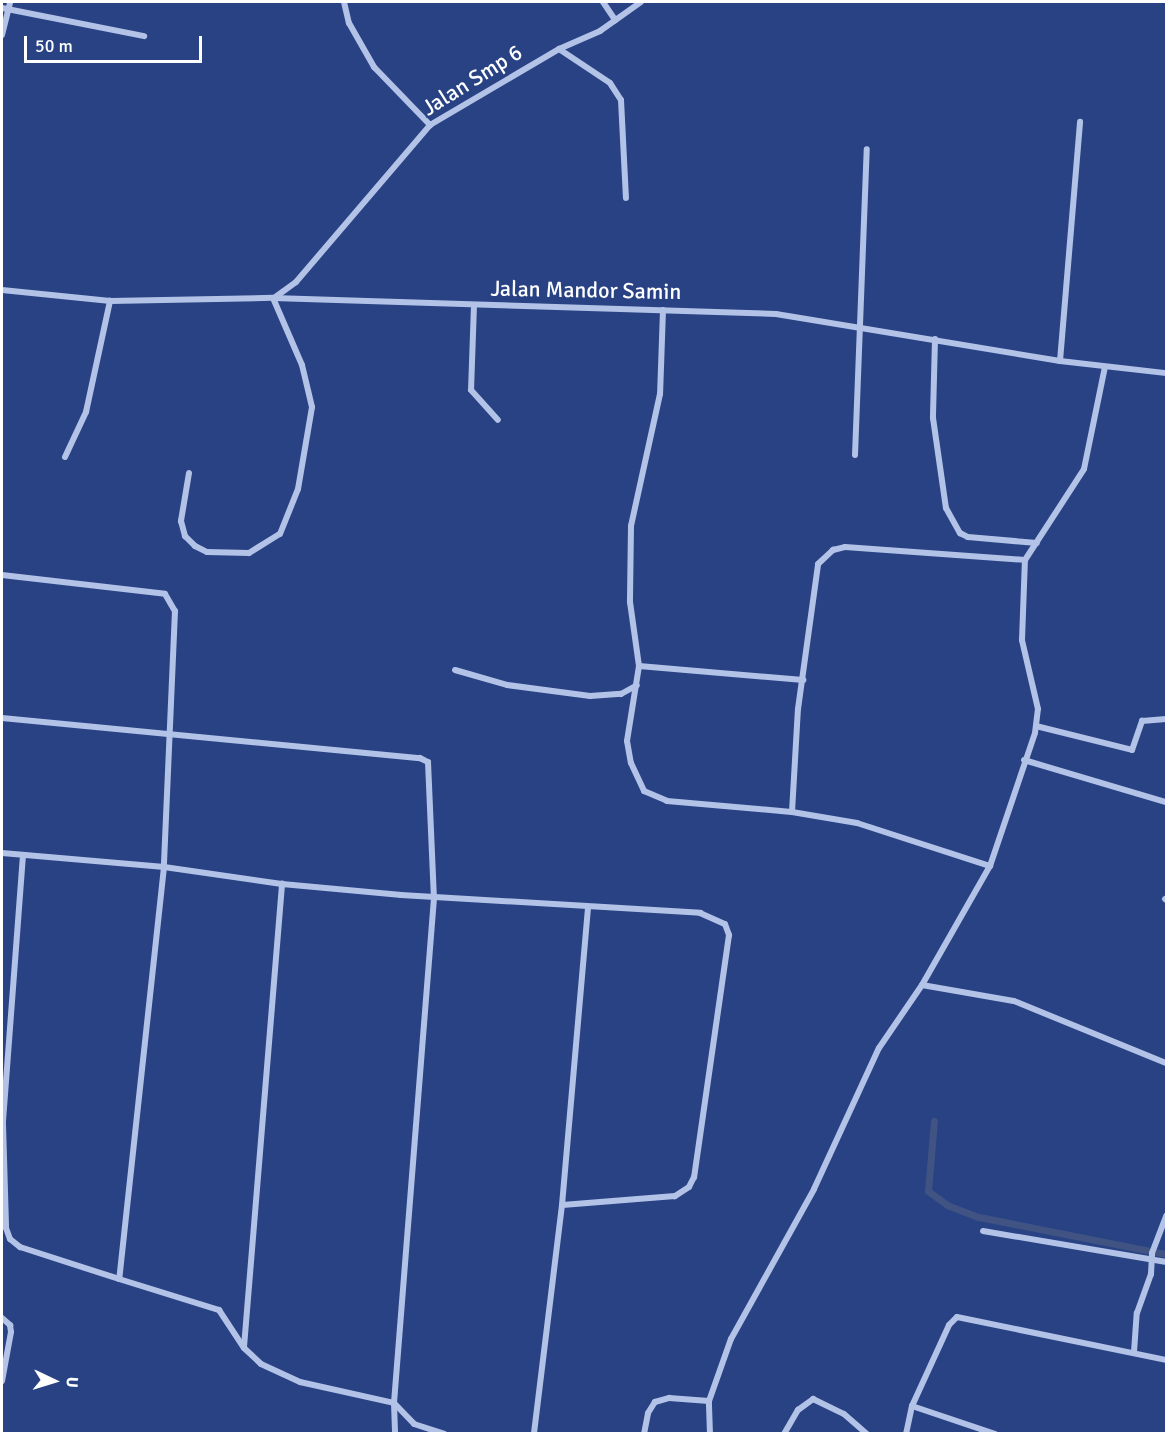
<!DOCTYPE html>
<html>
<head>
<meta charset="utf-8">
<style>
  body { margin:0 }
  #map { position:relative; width:1168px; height:1435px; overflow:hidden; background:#284284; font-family:Signika,sans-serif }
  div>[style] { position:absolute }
  .stream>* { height:7px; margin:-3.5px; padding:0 3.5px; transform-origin:3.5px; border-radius:3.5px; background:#405383 }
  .minor>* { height:6px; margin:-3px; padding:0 3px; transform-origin:3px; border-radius:3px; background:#b3c2e7 }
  span { translate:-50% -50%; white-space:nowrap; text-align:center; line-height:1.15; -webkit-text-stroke:4.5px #284284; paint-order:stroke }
  .street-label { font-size:22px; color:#fff }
  .frame { position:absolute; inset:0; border:3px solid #fff; pointer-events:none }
  .north { position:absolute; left:24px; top:1351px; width:60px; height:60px; -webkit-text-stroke:4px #284284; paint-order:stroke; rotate:94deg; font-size:16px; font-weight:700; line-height:24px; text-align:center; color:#fff }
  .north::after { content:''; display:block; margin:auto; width:21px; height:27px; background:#fff; clip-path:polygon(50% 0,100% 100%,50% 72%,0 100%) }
  .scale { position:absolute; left:24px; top:36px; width:178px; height:27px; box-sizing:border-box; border:3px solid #fff; border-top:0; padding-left:8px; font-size:18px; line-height:21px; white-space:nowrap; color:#fff; -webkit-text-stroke:4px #284284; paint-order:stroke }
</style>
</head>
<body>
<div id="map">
  <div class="stream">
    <div style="left:934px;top:1121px;width:70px;rotate:94.9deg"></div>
    <div style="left:928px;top:1191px;width:24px;rotate:36deg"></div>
    <div style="left:947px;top:1205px;width:34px;rotate:21deg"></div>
    <div style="left:979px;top:1217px;width:191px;rotate:11.2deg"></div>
  </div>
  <div class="minor">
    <div style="left:344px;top:2px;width:22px;rotate:77deg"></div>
    <div style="left:349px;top:23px;width:51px;rotate:60.4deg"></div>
    <div style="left:374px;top:67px;width:81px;rotate:46deg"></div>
    <div style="left:603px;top:2px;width:22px;rotate:56deg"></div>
    <div style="left:2px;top:8px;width:145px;rotate:11.2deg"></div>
    <div style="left:2px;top:35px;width:34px;rotate:-76deg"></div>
    <div style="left:559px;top:49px;width:61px;rotate:33.7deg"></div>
    <div style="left:610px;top:83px;width:20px;rotate:57deg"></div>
    <div style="left:621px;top:100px;width:98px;rotate:87.1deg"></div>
    <div style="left:2px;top:290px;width:109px;rotate:5.8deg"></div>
    <div style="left:110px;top:301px;width:163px;rotate:-1.1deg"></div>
    <div style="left:273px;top:298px;width:503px;rotate:1.82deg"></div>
    <div style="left:776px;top:314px;width:288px;rotate:9.4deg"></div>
    <div style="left:1060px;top:361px;width:107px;rotate:6.5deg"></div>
    <div style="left:274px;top:298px;width:27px;rotate:-36deg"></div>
    <div style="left:296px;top:282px;width:206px;rotate:-49.5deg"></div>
    <div style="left:430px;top:125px;width:150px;rotate:-30.5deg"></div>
    <div style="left:559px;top:49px;width:45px;rotate:-23.7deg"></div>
    <div style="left:600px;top:31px;width:50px;rotate:-35.3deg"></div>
    <div style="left:474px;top:305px;width:85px;rotate:92deg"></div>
    <div style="left:471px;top:390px;width:40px;rotate:48deg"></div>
    <div style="left:663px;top:310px;width:84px;rotate:92deg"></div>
    <div style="left:660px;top:394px;width:135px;rotate:102.4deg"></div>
    <div style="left:631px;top:526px;width:76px;rotate:90.8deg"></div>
    <div style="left:630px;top:602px;width:65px;rotate:82deg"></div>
    <div style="left:639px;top:666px;width:76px;rotate:99.1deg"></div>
    <div style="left:627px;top:741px;width:22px;rotate:80deg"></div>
    <div style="left:631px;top:763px;width:31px;rotate:65deg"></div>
    <div style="left:644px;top:791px;width:25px;rotate:23deg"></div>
    <div style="left:667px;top:801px;width:125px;rotate:5deg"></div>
    <div style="left:792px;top:812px;width:66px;rotate:9.6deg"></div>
    <div style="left:857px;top:823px;width:140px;rotate:17.9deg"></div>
    <div style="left:935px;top:339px;width:79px;rotate:91.5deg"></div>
    <div style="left:933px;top:418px;width:91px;rotate:81.8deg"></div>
    <div style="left:946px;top:508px;width:29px;rotate:61deg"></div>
    <div style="left:960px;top:533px;width:9px;rotate:27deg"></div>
    <div style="left:968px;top:537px;width:69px;rotate:5deg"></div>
    <div style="left:1060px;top:361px;width:240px;rotate:-85.2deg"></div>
    <div style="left:855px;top:455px;width:306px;rotate:-87.8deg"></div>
    <div style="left:65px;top:457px;width:50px;rotate:-65deg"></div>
    <div style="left:86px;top:412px;width:114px;rotate:-77.8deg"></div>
    <div style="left:189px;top:473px;width:49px;rotate:99.5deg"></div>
    <div style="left:181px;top:521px;width:16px;rotate:75deg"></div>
    <div style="left:185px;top:536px;width:14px;rotate:45deg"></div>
    <div style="left:195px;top:546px;width:13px;rotate:27deg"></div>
    <div style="left:207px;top:552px;width:42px;rotate:1.4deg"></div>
    <div style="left:249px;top:553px;width:36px;rotate:-32deg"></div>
    <div style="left:280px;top:534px;width:48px;rotate:-68.2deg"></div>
    <div style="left:298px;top:489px;width:83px;rotate:-80.3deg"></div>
    <div style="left:312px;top:407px;width:43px;rotate:-103.4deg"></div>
    <div style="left:302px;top:365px;width:73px;rotate:-113.4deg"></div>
    <div style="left:2px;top:575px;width:164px;rotate:6.6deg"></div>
    <div style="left:165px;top:594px;width:20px;rotate:60deg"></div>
    <div style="left:175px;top:611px;width:256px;rotate:92.5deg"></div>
    <div style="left:164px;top:867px;width:414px;rotate:96.2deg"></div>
    <div style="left:119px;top:1279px;width:105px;rotate:17.2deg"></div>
    <div style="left:219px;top:1310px;width:45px;rotate:56.7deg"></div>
    <div style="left:244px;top:1348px;width:23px;rotate:43deg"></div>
    <div style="left:261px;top:1364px;width:43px;rotate:24.8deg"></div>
    <div style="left:300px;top:1382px;width:96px;rotate:12.6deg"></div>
    <div style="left:394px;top:1403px;width:29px;rotate:46deg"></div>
    <div style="left:414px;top:1424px;width:32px;rotate:18deg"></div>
    <div style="left:639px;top:666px;width:165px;rotate:4.9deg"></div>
    <div style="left:455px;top:670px;width:54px;rotate:16.1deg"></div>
    <div style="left:507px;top:685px;width:84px;rotate:7.5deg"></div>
    <div style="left:590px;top:696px;width:31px;rotate:-4deg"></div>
    <div style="left:621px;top:694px;width:18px;rotate:-29deg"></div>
    <div style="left:2px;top:718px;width:420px;rotate:5.5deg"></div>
    <div style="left:420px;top:758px;width:9px;rotate:27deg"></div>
    <div style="left:428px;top:762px;width:136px;rotate:87.5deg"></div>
    <div style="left:434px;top:898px;width:507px;rotate:94.53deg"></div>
    <div style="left:394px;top:1403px;width:31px;rotate:88deg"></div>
    <div style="left:1036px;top:726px;width:99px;rotate:14deg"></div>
    <div style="left:1132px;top:750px;width:31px;rotate:-71deg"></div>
    <div style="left:1142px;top:721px;width:24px;rotate:-5deg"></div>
    <div style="left:1024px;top:760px;width:148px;rotate:16.5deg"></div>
    <div style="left:792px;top:812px;width:103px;rotate:-86.7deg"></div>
    <div style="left:798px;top:709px;width:146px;rotate:-82.1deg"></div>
    <div style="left:818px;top:564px;width:21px;rotate:-43deg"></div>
    <div style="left:833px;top:550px;width:12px;rotate:-14deg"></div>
    <div style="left:845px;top:547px;width:180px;rotate:4.1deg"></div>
    <div style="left:2px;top:853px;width:163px;rotate:4.9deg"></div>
    <div style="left:164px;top:867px;width:119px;rotate:8.2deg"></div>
    <div style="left:282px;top:884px;width:120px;rotate:5.3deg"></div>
    <div style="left:401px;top:895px;width:300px;rotate:3.4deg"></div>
    <div style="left:700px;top:913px;width:27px;rotate:24deg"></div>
    <div style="left:725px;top:924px;width:12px;rotate:70deg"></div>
    <div style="left:729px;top:935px;width:245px;rotate:98.2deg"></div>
    <div style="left:694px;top:1177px;width:11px;rotate:117deg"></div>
    <div style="left:689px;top:1187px;width:17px;rotate:147deg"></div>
    <div style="left:675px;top:1196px;width:113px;rotate:175.4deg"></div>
    <div style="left:562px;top:1205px;width:231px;rotate:97deg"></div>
    <div style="left:23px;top:855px;width:270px;rotate:94.3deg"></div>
    <div style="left:3px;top:1124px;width:104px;rotate:88.3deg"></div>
    <div style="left:6px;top:1228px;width:12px;rotate:70deg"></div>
    <div style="left:10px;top:1239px;width:13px;rotate:39deg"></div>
    <div style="left:20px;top:1247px;width:104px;rotate:17.9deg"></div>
    <div style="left:1165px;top:899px;width:1px;rotate:45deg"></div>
    <div style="left:922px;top:985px;width:93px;rotate:9.9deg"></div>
    <div style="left:1014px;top:1001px;width:164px;rotate:22.2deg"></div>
    <div style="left:562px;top:1205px;width:299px;rotate:-85deg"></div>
    <div style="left:983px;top:1231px;width:186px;rotate:9.6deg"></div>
    <div style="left:2px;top:1318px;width:11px;rotate:41deg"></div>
    <div style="left:10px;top:1325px;width:7px;rotate:82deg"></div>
    <div style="left:11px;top:1332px;width:50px;rotate:100.4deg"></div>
    <div style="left:244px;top:1347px;width:465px;rotate:-85.3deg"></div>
    <div style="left:1134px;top:1352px;width:39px;rotate:-86deg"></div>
    <div style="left:1137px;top:1313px;width:41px;rotate:-70.3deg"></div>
    <div style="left:1151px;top:1274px;width:21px;rotate:-87deg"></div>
    <div style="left:1152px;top:1253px;width:40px;rotate:-69deg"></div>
    <div style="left:912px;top:1406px;width:88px;rotate:18.6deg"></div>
    <div style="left:644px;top:1434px;width:21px;rotate:-79deg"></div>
    <div style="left:648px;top:1413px;width:13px;rotate:-58deg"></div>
    <div style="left:655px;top:1402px;width:15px;rotate:-16deg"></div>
    <div style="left:669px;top:1398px;width:40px;rotate:4.3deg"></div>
    <div style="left:710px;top:1434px;width:33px;rotate:-92deg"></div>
    <div style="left:709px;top:1401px;width:66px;rotate:-70.5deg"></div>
    <div style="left:731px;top:1339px;width:171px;rotate:-61deg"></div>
    <div style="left:814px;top:1189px;width:155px;rotate:-65.3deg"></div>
    <div style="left:879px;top:1048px;width:76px;rotate:-55.7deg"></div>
    <div style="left:922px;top:985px;width:137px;rotate:-60.3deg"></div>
    <div style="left:990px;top:866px;width:140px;rotate:-71.3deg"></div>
    <div style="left:1035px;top:733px;width:24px;rotate:-83deg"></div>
    <div style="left:1038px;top:709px;width:71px;rotate:-103.1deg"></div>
    <div style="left:1022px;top:640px;width:80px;rotate:-87.9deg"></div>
    <div style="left:1025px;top:560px;width:108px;rotate:-57deg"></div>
    <div style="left:1084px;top:469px;width:104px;rotate:-78.4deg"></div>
    <div style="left:784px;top:1434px;width:28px;rotate:-60deg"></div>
    <div style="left:798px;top:1410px;width:19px;rotate:-36deg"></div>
    <div style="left:813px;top:1399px;width:34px;rotate:26deg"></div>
    <div style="left:844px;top:1414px;width:30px;rotate:41deg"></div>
    <div style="left:906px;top:1434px;width:29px;rotate:-78deg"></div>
    <div style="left:912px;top:1406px;width:89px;rotate:-65.4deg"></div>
    <div style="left:949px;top:1325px;width:11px;rotate:-45deg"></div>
    <div style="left:957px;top:1317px;width:213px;rotate:11.6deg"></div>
  </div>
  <div class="street-label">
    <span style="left:472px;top:80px;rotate:-32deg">Jalan Smp 6</span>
    <span style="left:586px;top:290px;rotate:1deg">Jalan Mandor Samin</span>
  </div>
  <div class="frame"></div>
  <div class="north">U</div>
  <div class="scale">50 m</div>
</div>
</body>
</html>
